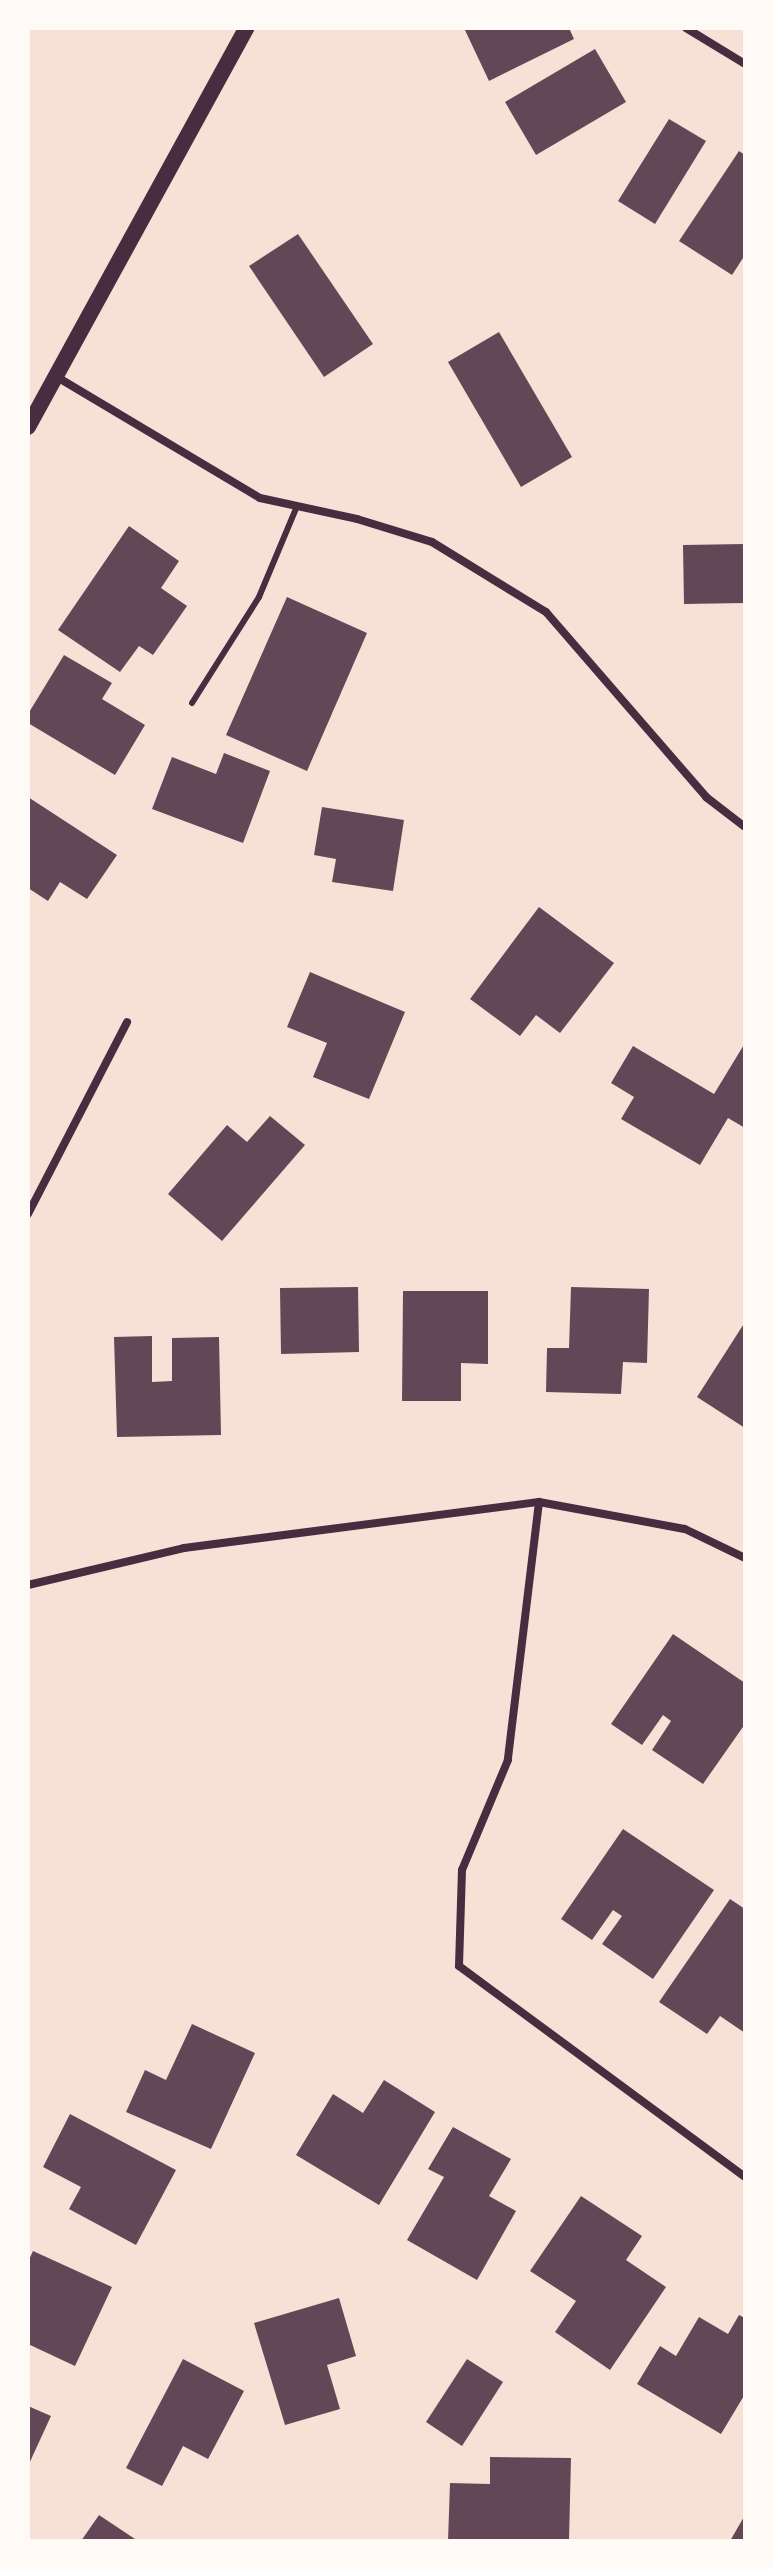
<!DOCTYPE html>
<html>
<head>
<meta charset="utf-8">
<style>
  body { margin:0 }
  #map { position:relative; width:773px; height:2569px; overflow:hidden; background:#f7e1d7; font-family:Karla,sans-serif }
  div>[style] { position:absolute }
  .building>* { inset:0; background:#644757 }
  .service>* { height:6px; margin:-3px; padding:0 3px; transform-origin:3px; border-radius:3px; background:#4a2c40 }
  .minor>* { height:8px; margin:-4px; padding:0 4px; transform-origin:4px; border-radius:4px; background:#4a2c40 }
  .secondary>* { height:16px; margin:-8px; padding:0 8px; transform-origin:8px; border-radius:8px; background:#4a2c40 }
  span { translate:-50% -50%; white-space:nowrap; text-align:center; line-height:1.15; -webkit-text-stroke:8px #fffaf5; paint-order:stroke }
  .frame { position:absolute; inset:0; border:30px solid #fffaf5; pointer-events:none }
</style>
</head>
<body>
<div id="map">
  <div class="building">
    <div style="clip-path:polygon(464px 28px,569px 28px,574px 39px,489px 81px)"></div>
    <div style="clip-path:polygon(595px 49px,626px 102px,536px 155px,505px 102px)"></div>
    <div style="clip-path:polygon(669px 119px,706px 141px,655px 224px,618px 201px)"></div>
    <div style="clip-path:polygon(739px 151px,745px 155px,745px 255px,732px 275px,679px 241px)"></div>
    <div style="clip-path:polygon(298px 234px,373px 344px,324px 377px,249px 266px)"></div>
    <div style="clip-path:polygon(499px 332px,572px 457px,521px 487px,448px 362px)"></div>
    <div style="clip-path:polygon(129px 526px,179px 561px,161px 588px,187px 606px,153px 655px,139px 646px,120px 672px,58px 630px)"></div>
    <div style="clip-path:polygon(745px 544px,745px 603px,684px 604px,683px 545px)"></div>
    <div style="clip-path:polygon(287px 597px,367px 633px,307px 771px,226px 735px)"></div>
    <div style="clip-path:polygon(64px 655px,112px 683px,102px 699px,145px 725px,115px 775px,28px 723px,28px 714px)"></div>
    <div style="clip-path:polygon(224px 753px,270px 771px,243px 843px,152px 809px,172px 757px,216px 774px)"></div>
    <div style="clip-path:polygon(28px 797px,117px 855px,87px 899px,60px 882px,48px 901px,28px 888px)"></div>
    <div style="clip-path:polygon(322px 807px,404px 820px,393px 891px,332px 882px,336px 859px,314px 855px)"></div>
    <div style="clip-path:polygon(539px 907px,614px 963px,560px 1033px,536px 1015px,520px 1036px,470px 999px)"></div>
    <div style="clip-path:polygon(310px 972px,405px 1012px,369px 1099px,313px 1077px,327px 1043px,287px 1027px)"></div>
    <div style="clip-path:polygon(745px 1043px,745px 1128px,728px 1118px,700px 1165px,621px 1119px,634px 1097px,611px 1083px,633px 1046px,714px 1094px)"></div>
    <div style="clip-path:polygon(270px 1116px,305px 1145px,222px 1241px,168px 1194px,227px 1125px,247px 1142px)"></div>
    <div style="clip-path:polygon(358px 1287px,359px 1352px,281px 1354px,280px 1288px)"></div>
    <div style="clip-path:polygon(571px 1287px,649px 1289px,647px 1363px,623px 1362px,621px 1394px,546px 1392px,547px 1348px,569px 1348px)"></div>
    <div style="clip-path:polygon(403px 1291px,488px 1291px,488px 1364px,461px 1363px,461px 1401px,402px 1401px)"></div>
    <div style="clip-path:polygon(745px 1322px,745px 1428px,697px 1397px)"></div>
    <div style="clip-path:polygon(152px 1336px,152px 1382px,172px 1381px,172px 1338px,219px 1337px,221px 1435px,117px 1437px,114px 1337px)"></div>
    <div style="clip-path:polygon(673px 1634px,745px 1683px,745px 1724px,703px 1784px,652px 1750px,671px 1721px,663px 1715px,642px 1745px,611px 1724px)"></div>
    <div style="clip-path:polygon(623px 1829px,714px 1890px,653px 1979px,602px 1944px,622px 1916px,613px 1910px,592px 1940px,561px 1919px)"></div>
    <div style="clip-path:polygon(730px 1899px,745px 1909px,745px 2033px,720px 2016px,707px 2034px,659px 2002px)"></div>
    <div style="clip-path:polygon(192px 2024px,255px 2053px,211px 2149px,126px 2112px,145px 2070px,166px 2080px)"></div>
    <div style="clip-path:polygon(384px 2080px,435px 2112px,379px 2205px,296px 2155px,333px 2094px,363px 2113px)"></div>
    <div style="clip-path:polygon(70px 2114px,176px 2170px,136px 2245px,69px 2209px,81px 2187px,43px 2167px)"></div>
    <div style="clip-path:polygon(453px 2127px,511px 2159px,489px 2196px,516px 2211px,477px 2280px,407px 2240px,444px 2177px,428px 2169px)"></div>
    <div style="clip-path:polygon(581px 2196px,642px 2236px,626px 2260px,666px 2287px,610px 2370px,555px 2332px,576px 2301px,530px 2271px)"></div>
    <div style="clip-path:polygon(33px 2251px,112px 2287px,75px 2366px,28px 2344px,28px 2262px)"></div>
    <div style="clip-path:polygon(339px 2298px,356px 2356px,327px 2365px,340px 2409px,285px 2425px,254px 2323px)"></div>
    <div style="clip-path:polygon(739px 2315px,745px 2318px,745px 2394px,721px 2434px,637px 2384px,660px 2346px,676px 2356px,699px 2317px,728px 2334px)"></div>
    <div style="clip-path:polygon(183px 2359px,244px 2391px,208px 2459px,183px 2446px,162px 2486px,126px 2468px)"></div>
    <div style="clip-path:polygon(467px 2359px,503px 2382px,462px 2446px,426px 2422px)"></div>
    <div style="clip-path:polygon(28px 2406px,51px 2416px,28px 2466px)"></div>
    <div style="clip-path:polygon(490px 2457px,571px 2458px,569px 2541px,448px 2541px,450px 2483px,490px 2484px)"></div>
    <div style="clip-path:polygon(99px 2515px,138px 2541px,81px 2541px)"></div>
    <div style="clip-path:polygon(745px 2515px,745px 2541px,730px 2541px)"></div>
  </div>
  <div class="service">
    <div style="left:192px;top:703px;width:125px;rotate:-57.7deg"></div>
    <div style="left:259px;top:597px;width:99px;rotate:-67.3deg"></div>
  </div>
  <div class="minor">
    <div style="left:686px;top:28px;width:69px;rotate:31.4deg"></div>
    <div style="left:57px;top:377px;width:236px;rotate:30.8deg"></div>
    <div style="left:260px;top:498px;width:99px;rotate:12.2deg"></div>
    <div style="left:357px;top:519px;width:78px;rotate:17deg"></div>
    <div style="left:432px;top:542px;width:134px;rotate:31.6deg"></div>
    <div style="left:546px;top:612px;width:245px;rotate:49.1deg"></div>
    <div style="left:706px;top:797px;width:49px;rotate:37.6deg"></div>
    <div style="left:28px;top:1214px;width:216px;rotate:-62.7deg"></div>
    <div style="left:539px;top:1502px;width:260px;rotate:96.9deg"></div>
    <div style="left:508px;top:1760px;width:119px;rotate:112.7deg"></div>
    <div style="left:462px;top:1870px;width:96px;rotate:91.8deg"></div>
    <div style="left:459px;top:1966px;width:355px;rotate:36.4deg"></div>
    <div style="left:28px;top:1585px;width:160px;rotate:-13.3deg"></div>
    <div style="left:184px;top:1548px;width:358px;rotate:-7.4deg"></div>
    <div style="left:539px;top:1502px;width:148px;rotate:10.5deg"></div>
    <div style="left:685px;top:1529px;width:67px;rotate:25.8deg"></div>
  </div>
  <div class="secondary">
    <div style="left:28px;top:427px;width:455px;rotate:-61.3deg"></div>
  </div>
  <div class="frame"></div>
</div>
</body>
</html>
